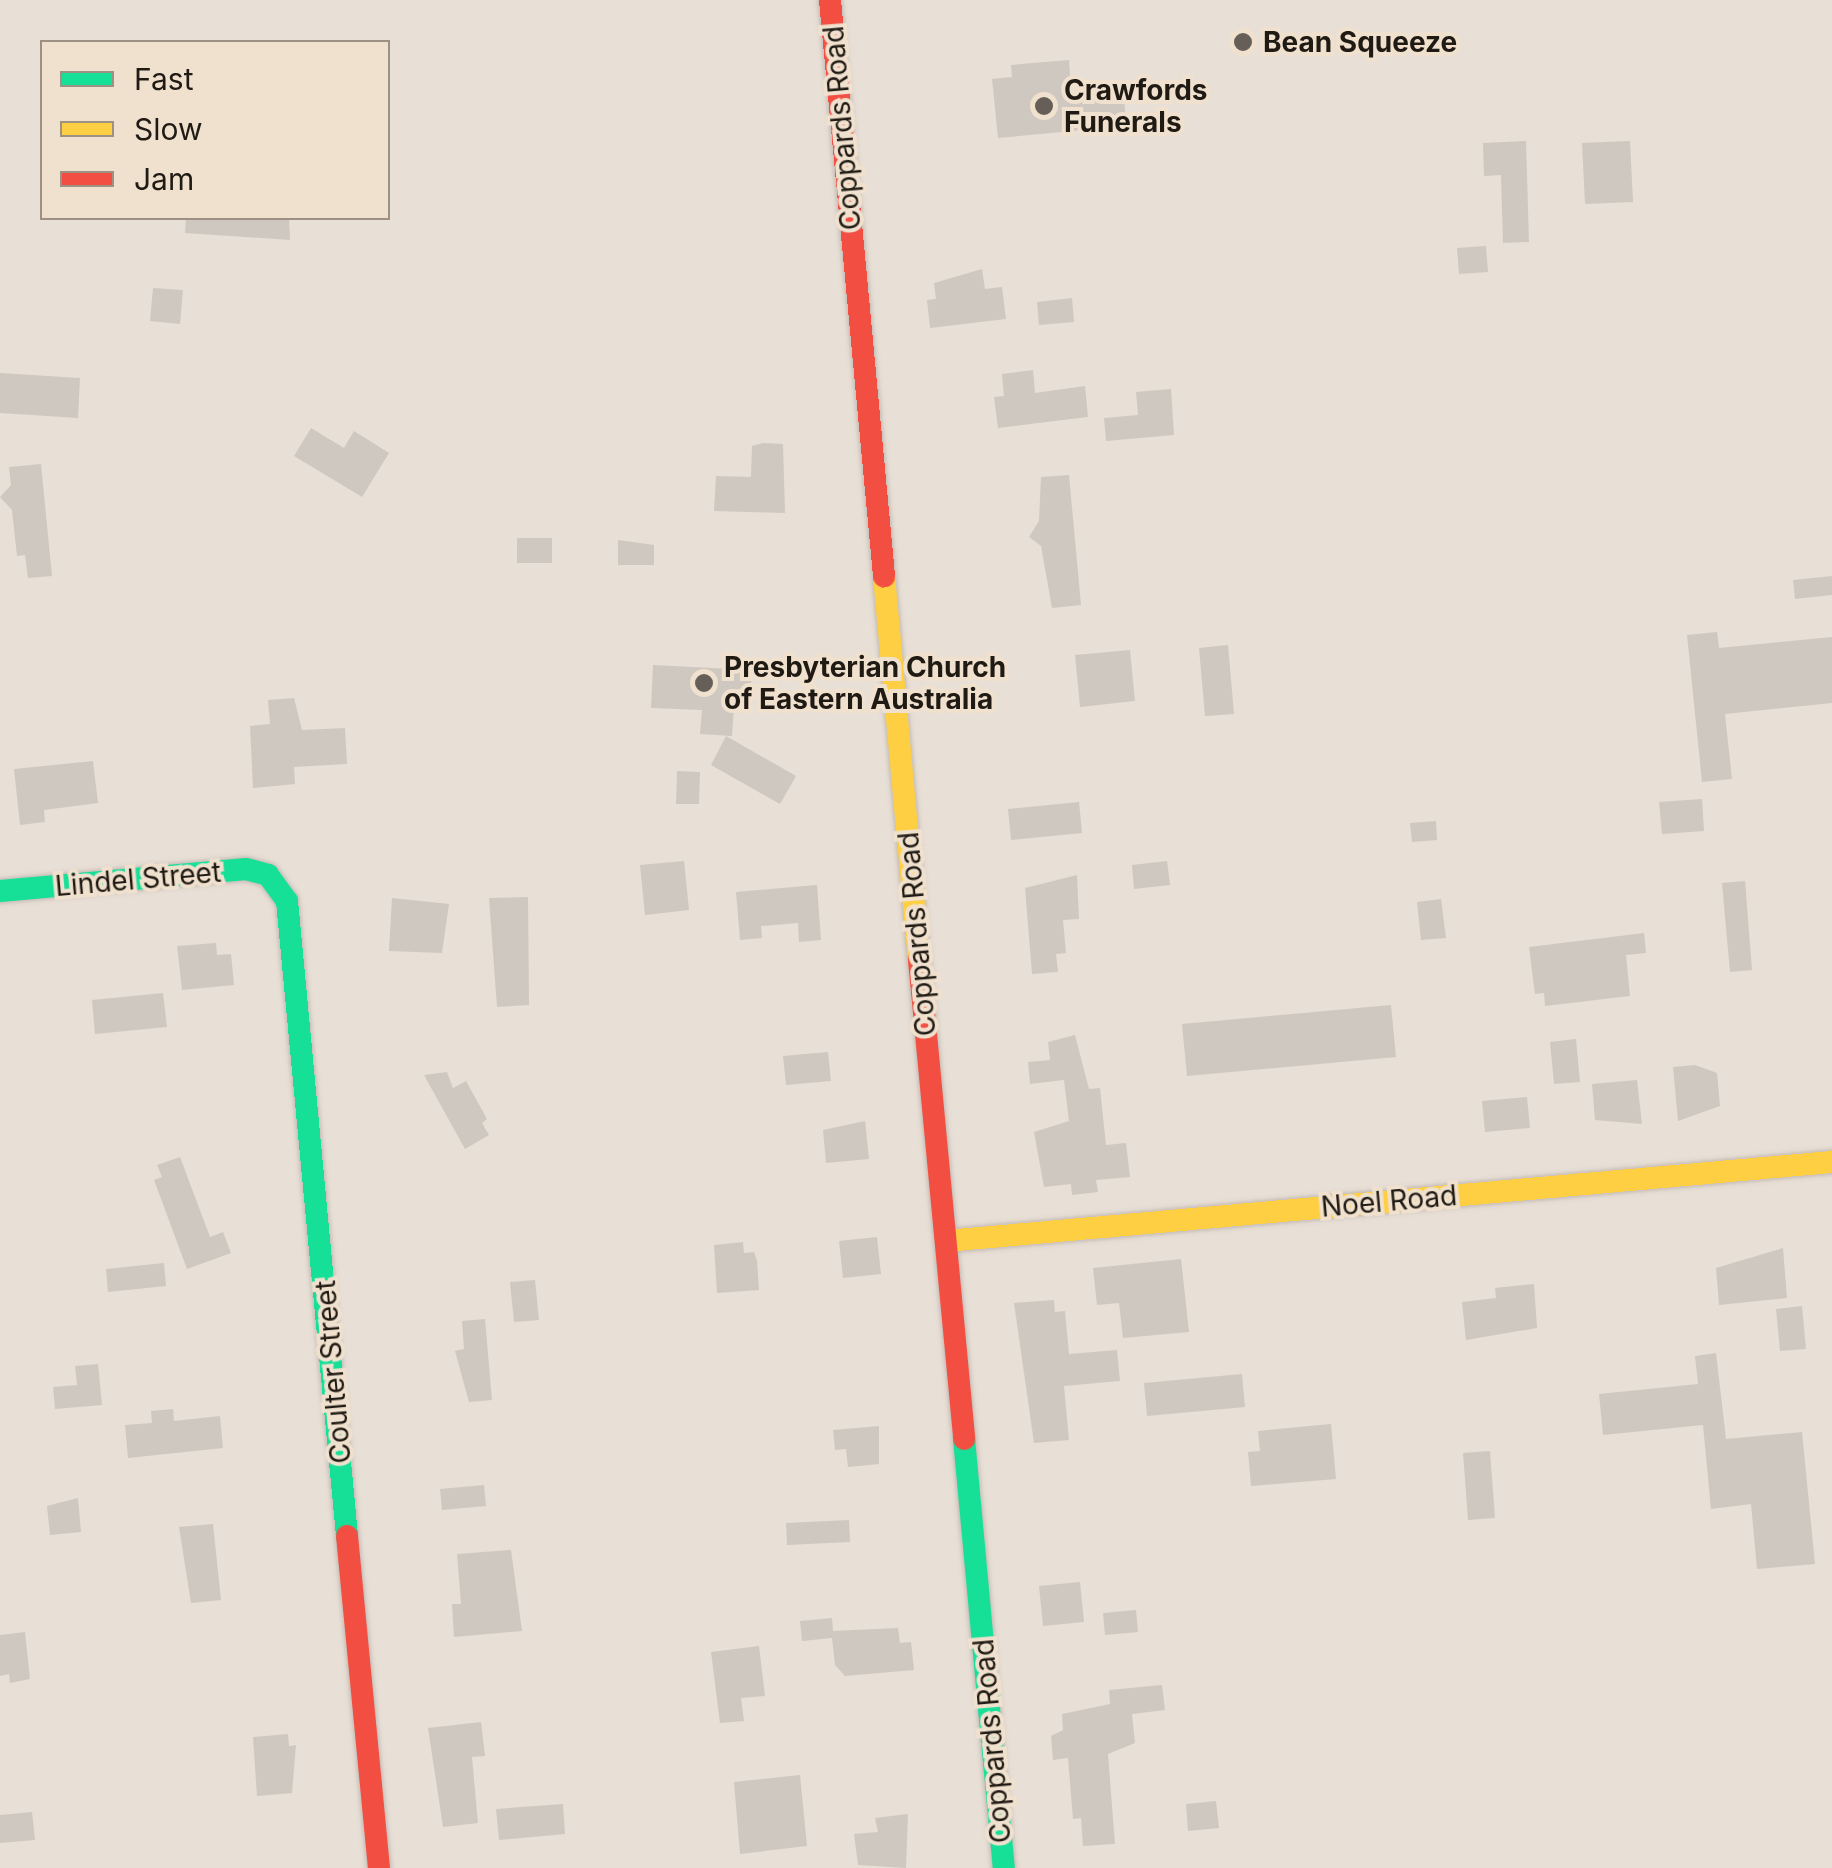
<!DOCTYPE html>
<html>
<head>
<meta charset="utf-8">
<style>
  body { margin:0 }
  #map { position:relative; width:1832px; height:1868px; overflow:hidden; background:#e8dfd6; font-family:Inter,sans-serif }
  div>[style] { position:absolute }
  .building>* { inset:0; background:#cfc8c1 }
  .roads { filter:drop-shadow(0 0 2px #c3bbb4) drop-shadow(0 0 2px #c3bbb4) }
  .fast>* { height:22px; margin:-11px; padding:0 11px; transform-origin:11px; border-radius:11px; background:#16e098 }
  .slow>* { height:22px; margin:-11px; padding:0 11px; transform-origin:11px; border-radius:11px; background:#ffcf43 }
  .jam>* { height:22px; margin:-11px; padding:0 11px; transform-origin:11px; border-radius:11px; background:#f24e42 }
  .dots>* { width:28px; height:28px; translate:-50% -50%; box-sizing:border-box; border:5px solid #f0e0ce; border-radius:50% }
  span { translate:-50% -50%; white-space:nowrap; text-align:center; line-height:1.15; -webkit-text-stroke:8px #f0e0ce; paint-order:stroke }
  .poi-label { font-size:28px; color:#1f1a13; font-weight:700 }
  .left { translate:0 -50%; text-align:left }
  .street-label { font-size:28px; color:#1f1a13 }
  .legend { position:absolute; left:40px; top:40px; width:350px; height:180px; box-sizing:border-box; background:#f0e0ce; border:2px solid #9c9183; margin:0; padding:12px 18px; list-style:none; font-size:30px; color:#1f1a13 }
  .legend li { display:flex; align-items:center; gap:20px; height:50px }
  .legend b { width:50px; border:2px solid #9c9183 }
</style>
</head>
<body>
<div id="map">
  <div class="building">
    <div style="clip-path:polygon(1069px 60px,1072px 100px,1124px 96px,1126px 126px,998px 138px,992px 79px,1012px 77px,1011px 65px)"></div>
    <div style="clip-path:polygon(1526px 141px,1529px 242px,1503px 243px,1501px 175px,1484px 176px,1483px 143px)"></div>
    <div style="clip-path:polygon(1630px 141px,1633px 202px,1585px 204px,1582px 143px)"></div>
    <div style="clip-path:polygon(186px 218px,289px 218px,290px 240px,185px 233px)"></div>
    <div style="clip-path:polygon(1486px 246px,1488px 272px,1459px 274px,1457px 248px)"></div>
    <div style="clip-path:polygon(982px 269px,985px 289px,1002px 287px,1006px 319px,930px 328px,927px 300px,936px 299px,934px 283px)"></div>
    <div style="clip-path:polygon(153px 288px,183px 290px,180px 324px,150px 321px)"></div>
    <div style="clip-path:polygon(1072px 298px,1074px 322px,1039px 325px,1037px 302px)"></div>
    <div style="clip-path:polygon(1033px 370px,1035px 393px,1085px 386px,1088px 417px,998px 428px,994px 397px,1004px 396px,1002px 374px)"></div>
    <div style="clip-path:polygon(0 373px,80px 378px,78px 418px,0 413px)"></div>
    <div style="clip-path:polygon(1171px 389px,1174px 435px,1106px 441px,1104px 418px,1138px 415px,1136px 392px)"></div>
    <div style="clip-path:polygon(311px 428px,344px 448px,354px 431px,389px 453px,362px 497px,294px 456px)"></div>
    <div style="clip-path:polygon(763px 443px,783px 444px,785px 513px,714px 511px,716px 476px,751px 477px,752px 446px)"></div>
    <div style="clip-path:polygon(41px 464px,52px 576px,28px 578px,25px 555px,17px 556px,12px 510px,0 497px,11px 485px,9px 467px)"></div>
    <div style="clip-path:polygon(1069px 475px,1081px 605px,1052px 608px,1041px 546px,1029px 537px,1039px 521px,1041px 477px)"></div>
    <div style="clip-path:polygon(517px 538px,552px 538px,552px 563px,517px 563px)"></div>
    <div style="clip-path:polygon(618px 540px,654px 545px,654px 565px,618px 565px)"></div>
    <div style="clip-path:polygon(1832px 576px,1832px 595px,1795px 599px,1793px 580px)"></div>
    <div style="clip-path:polygon(1717px 632px,1719px 648px,1832px 637px,1832px 703px,1725px 714px,1732px 779px,1702px 782px,1687px 635px)"></div>
    <div style="clip-path:polygon(1228px 645px,1234px 714px,1205px 716px,1199px 648px)"></div>
    <div style="clip-path:polygon(1130px 650px,1135px 701px,1080px 707px,1075px 655px)"></div>
    <div style="clip-path:polygon(653px 665px,752px 670px,750px 708px,734px 707px,732px 736px,700px 734px,702px 710px,651px 708px)"></div>
    <div style="clip-path:polygon(294px 698px,302px 730px,345px 728px,347px 764px,294px 767px,295px 784px,253px 788px,250px 726px,270px 724px,268px 700px)"></div>
    <div style="clip-path:polygon(726px 736px,796px 776px,780px 804px,711px 765px)"></div>
    <div style="clip-path:polygon(93px 761px,98px 803px,44px 810px,45px 822px,20px 825px,14px 769px)"></div>
    <div style="clip-path:polygon(677px 771px,700px 772px,699px 804px,676px 804px)"></div>
    <div style="clip-path:polygon(1702px 799px,1704px 831px,1662px 834px,1659px 802px)"></div>
    <div style="clip-path:polygon(1079px 802px,1082px 833px,1011px 840px,1008px 809px)"></div>
    <div style="clip-path:polygon(1436px 821px,1437px 840px,1412px 842px,1410px 823px)"></div>
    <div style="clip-path:polygon(684px 861px,689px 910px,645px 915px,640px 865px)"></div>
    <div style="clip-path:polygon(1167px 861px,1170px 885px,1134px 889px,1132px 865px)"></div>
    <div style="clip-path:polygon(1077px 875px,1079px 919px,1063px 920px,1066px 953px,1056px 954px,1058px 972px,1032px 974px,1025px 888px)"></div>
    <div style="clip-path:polygon(1745px 881px,1752px 970px,1730px 972px,1722px 883px)"></div>
    <div style="clip-path:polygon(817px 885px,821px 940px,799px 942px,798px 923px,761px 926px,762px 938px,740px 940px,736px 892px)"></div>
    <div style="clip-path:polygon(528px 897px,529px 1005px,497px 1007px,489px 898px)"></div>
    <div style="clip-path:polygon(392px 898px,449px 904px,442px 953px,389px 951px)"></div>
    <div style="clip-path:polygon(1441px 899px,1446px 938px,1421px 940px,1417px 902px)"></div>
    <div style="clip-path:polygon(1644px 933px,1646px 953px,1626px 955px,1630px 996px,1545px 1006px,1544px 993px,1535px 994px,1529px 947px)"></div>
    <div style="clip-path:polygon(216px 943px,217px 955px,231px 954px,234px 985px,182px 990px,177px 946px)"></div>
    <div style="clip-path:polygon(163px 993px,167px 1027px,95px 1034px,92px 1000px)"></div>
    <div style="clip-path:polygon(1391px 1005px,1396px 1057px,1187px 1076px,1182px 1024px)"></div>
    <div style="clip-path:polygon(1075px 1035px,1089px 1089px,1100px 1088px,1106px 1145px,1126px 1143px,1130px 1177px,1096px 1180px,1098px 1192px,1072px 1195px,1071px 1184px,1044px 1187px,1034px 1132px,1069px 1121px,1064px 1080px,1030px 1084px,1028px 1062px,1050px 1060px,1048px 1042px)"></div>
    <div style="clip-path:polygon(1576px 1039px,1580px 1082px,1554px 1084px,1550px 1042px)"></div>
    <div style="clip-path:polygon(828px 1052px,831px 1081px,786px 1085px,783px 1056px)"></div>
    <div style="clip-path:polygon(1695px 1065px,1717px 1073px,1720px 1106px,1678px 1121px,1673px 1067px)"></div>
    <div style="clip-path:polygon(447px 1072px,453px 1088px,466px 1081px,487px 1119px,482px 1123px,489px 1135px,465px 1149px,424px 1075px)"></div>
    <div style="clip-path:polygon(1637px 1080px,1642px 1124px,1595px 1120px,1592px 1084px)"></div>
    <div style="clip-path:polygon(1527px 1097px,1530px 1128px,1485px 1132px,1482px 1101px)"></div>
    <div style="clip-path:polygon(865px 1121px,869px 1159px,826px 1163px,823px 1130px)"></div>
    <div style="clip-path:polygon(180px 1157px,210px 1237px,223px 1232px,231px 1253px,187px 1269px,154px 1180px,162px 1177px,157px 1165px)"></div>
    <div style="clip-path:polygon(877px 1237px,881px 1274px,843px 1278px,839px 1241px)"></div>
    <div style="clip-path:polygon(743px 1242px,744px 1253px,754px 1252px,757px 1261px,759px 1290px,717px 1293px,714px 1245px)"></div>
    <div style="clip-path:polygon(1783px 1248px,1787px 1298px,1719px 1305px,1716px 1268px)"></div>
    <div style="clip-path:polygon(1181px 1259px,1189px 1332px,1123px 1338px,1119px 1303px,1097px 1305px,1093px 1268px)"></div>
    <div style="clip-path:polygon(164px 1263px,166px 1286px,108px 1292px,106px 1269px)"></div>
    <div style="clip-path:polygon(535px 1280px,539px 1320px,514px 1322px,510px 1282px)"></div>
    <div style="clip-path:polygon(1534px 1284px,1537px 1328px,1466px 1340px,1462px 1302px,1496px 1298px,1495px 1288px)"></div>
    <div style="clip-path:polygon(1054px 1300px,1055px 1312px,1065px 1311px,1069px 1354px,1117px 1350px,1120px 1381px,1064px 1386px,1069px 1440px,1034px 1443px,1014px 1303px)"></div>
    <div style="clip-path:polygon(1802px 1306px,1806px 1349px,1780px 1351px,1776px 1309px)"></div>
    <div style="clip-path:polygon(485px 1319px,492px 1400px,469px 1402px,455px 1351px,464px 1349px,462px 1321px)"></div>
    <div style="clip-path:polygon(1716px 1353px,1726px 1439px,1802px 1432px,1815px 1564px,1757px 1569px,1751px 1504px,1711px 1509px,1703px 1425px,1603px 1435px,1599px 1394px,1698px 1384px,1695px 1356px)"></div>
    <div style="clip-path:polygon(98px 1364px,102px 1405px,55px 1409px,53px 1387px,77px 1385px,75px 1366px)"></div>
    <div style="clip-path:polygon(1242px 1374px,1245px 1407px,1147px 1416px,1144px 1383px)"></div>
    <div style="clip-path:polygon(173px 1409px,174px 1421px,220px 1416px,223px 1448px,128px 1458px,125px 1425px,152px 1423px,151px 1411px)"></div>
    <div style="clip-path:polygon(1331px 1424px,1336px 1479px,1251px 1486px,1248px 1452px,1260px 1451px,1258px 1431px)"></div>
    <div style="clip-path:polygon(879px 1426px,879px 1464px,848px 1467px,846px 1449px,835px 1450px,833px 1430px)"></div>
    <div style="clip-path:polygon(1490px 1451px,1495px 1518px,1468px 1520px,1463px 1453px)"></div>
    <div style="clip-path:polygon(484px 1485px,486px 1506px,442px 1510px,440px 1489px)"></div>
    <div style="clip-path:polygon(78px 1498px,81px 1532px,50px 1535px,47px 1506px)"></div>
    <div style="clip-path:polygon(849px 1520px,850px 1542px,787px 1545px,786px 1523px)"></div>
    <div style="clip-path:polygon(213px 1524px,221px 1600px,191px 1603px,179px 1527px)"></div>
    <div style="clip-path:polygon(511px 1550px,522px 1631px,454px 1637px,452px 1604px,461px 1604px,457px 1554px)"></div>
    <div style="clip-path:polygon(1080px 1582px,1084px 1622px,1043px 1626px,1039px 1586px)"></div>
    <div style="clip-path:polygon(1136px 1610px,1138px 1632px,1105px 1635px,1103px 1613px)"></div>
    <div style="clip-path:polygon(832px 1618px,833px 1631px,898px 1628px,900px 1643px,911px 1642px,914px 1670px,845px 1676px,835px 1665px,832px 1638px,802px 1641px,800px 1621px)"></div>
    <div style="clip-path:polygon(25px 1632px,30px 1679px,10px 1683px,9px 1674px,0 1676px,0 1635px)"></div>
    <div style="clip-path:polygon(759px 1646px,765px 1696px,741px 1698px,744px 1721px,720px 1723px,711px 1652px)"></div>
    <div style="clip-path:polygon(1162px 1685px,1165px 1710px,1132px 1714px,1135px 1743px,1108px 1754px,1115px 1844px,1083px 1846px,1081px 1818px,1073px 1819px,1068px 1758px,1053px 1760px,1051px 1736px,1063px 1730px,1062px 1714px,1110px 1704px,1109px 1690px)"></div>
    <div style="clip-path:polygon(481px 1722px,485px 1756px,472px 1757px,478px 1823px,443px 1827px,428px 1728px)"></div>
    <div style="clip-path:polygon(288px 1734px,289px 1746px,296px 1745px,292px 1793px,257px 1796px,253px 1737px)"></div>
    <div style="clip-path:polygon(800px 1775px,807px 1846px,740px 1854px,734px 1782px)"></div>
    <div style="clip-path:polygon(1216px 1801px,1219px 1828px,1188px 1831px,1186px 1804px)"></div>
    <div style="clip-path:polygon(563px 1804px,565px 1834px,499px 1840px,496px 1809px)"></div>
    <div style="clip-path:polygon(32px 1812px,35px 1840px,0 1843px,0 1815px)"></div>
    <div style="clip-path:polygon(908px 1814px,906px 1868px,858px 1865px,854px 1834px,878px 1832px,875px 1818px)"></div>
  </div>
  <div class="roads">
    <div class="fast">
      <div style="left:0;top:891px;width:247px;rotate:-5.1deg"></div>
      <div style="left:246px;top:869px;width:23px;rotate:15deg"></div>
      <div style="left:268px;top:875px;width:32px;rotate:54deg"></div>
      <div style="left:287px;top:901px;width:638px;rotate:84.6deg"></div>
      <div style="left:964px;top:1439px;width:431px;rotate:84.7deg"></div>
    </div>
    <div class="slow">
      <div style="left:884px;top:576px;width:386px;rotate:84.8deg"></div>
      <div style="left:946px;top:1241px;width:890px;rotate:-5.1deg"></div>
    </div>
    <div class="jam">
      <div style="left:830px;top:0;width:579px;rotate:84.64deg"></div>
      <div style="left:919px;top:960px;width:481px;rotate:84.6deg"></div>
      <div style="left:347px;top:1536px;width:334px;rotate:84.5deg"></div>
    </div>
  </div>
  <div class="dots">
    <div style="left:1243px;top:42px;background:#655f57"></div>
    <div style="left:1044px;top:106px;background:#655f57"></div>
    <div style="left:704px;top:683px;background:#655f57"></div>
  </div>
  <div class="poi-label">
    <span class="left" style="left:1263px;top:42px">Bean Squeeze</span>
    <span class="left" style="left:1064px;top:106px">Crawfords<br>Funerals</span>
    <span class="left" style="left:724px;top:683px">Presbyterian Church<br>of Eastern Australia</span>
  </div>
  <div class="street-label">
    <span style="left:842px;top:128px;rotate:-95deg">Coppards Road</span>
    <span style="left:138px;top:879px;rotate:-5deg">Lindel Street</span>
    <span style="left:917px;top:934px;rotate:-95deg">Coppards Road</span>
    <span style="left:1389px;top:1201px;rotate:-5deg">Noel Road</span>
    <span style="left:333px;top:1372px;rotate:-95deg">Coulter Street</span>
    <span style="left:992px;top:1741px;rotate:-95deg">Coppards Road</span>
  </div>
  <ul class="legend">
  <li><b style="height:12px;background:#16e098"></b>Fast</li>
  <li><b style="height:12px;background:#ffcf43"></b>Slow</li>
  <li><b style="height:12px;background:#f24e42"></b>Jam</li>
  </ul>
</div>
</body>
</html>
